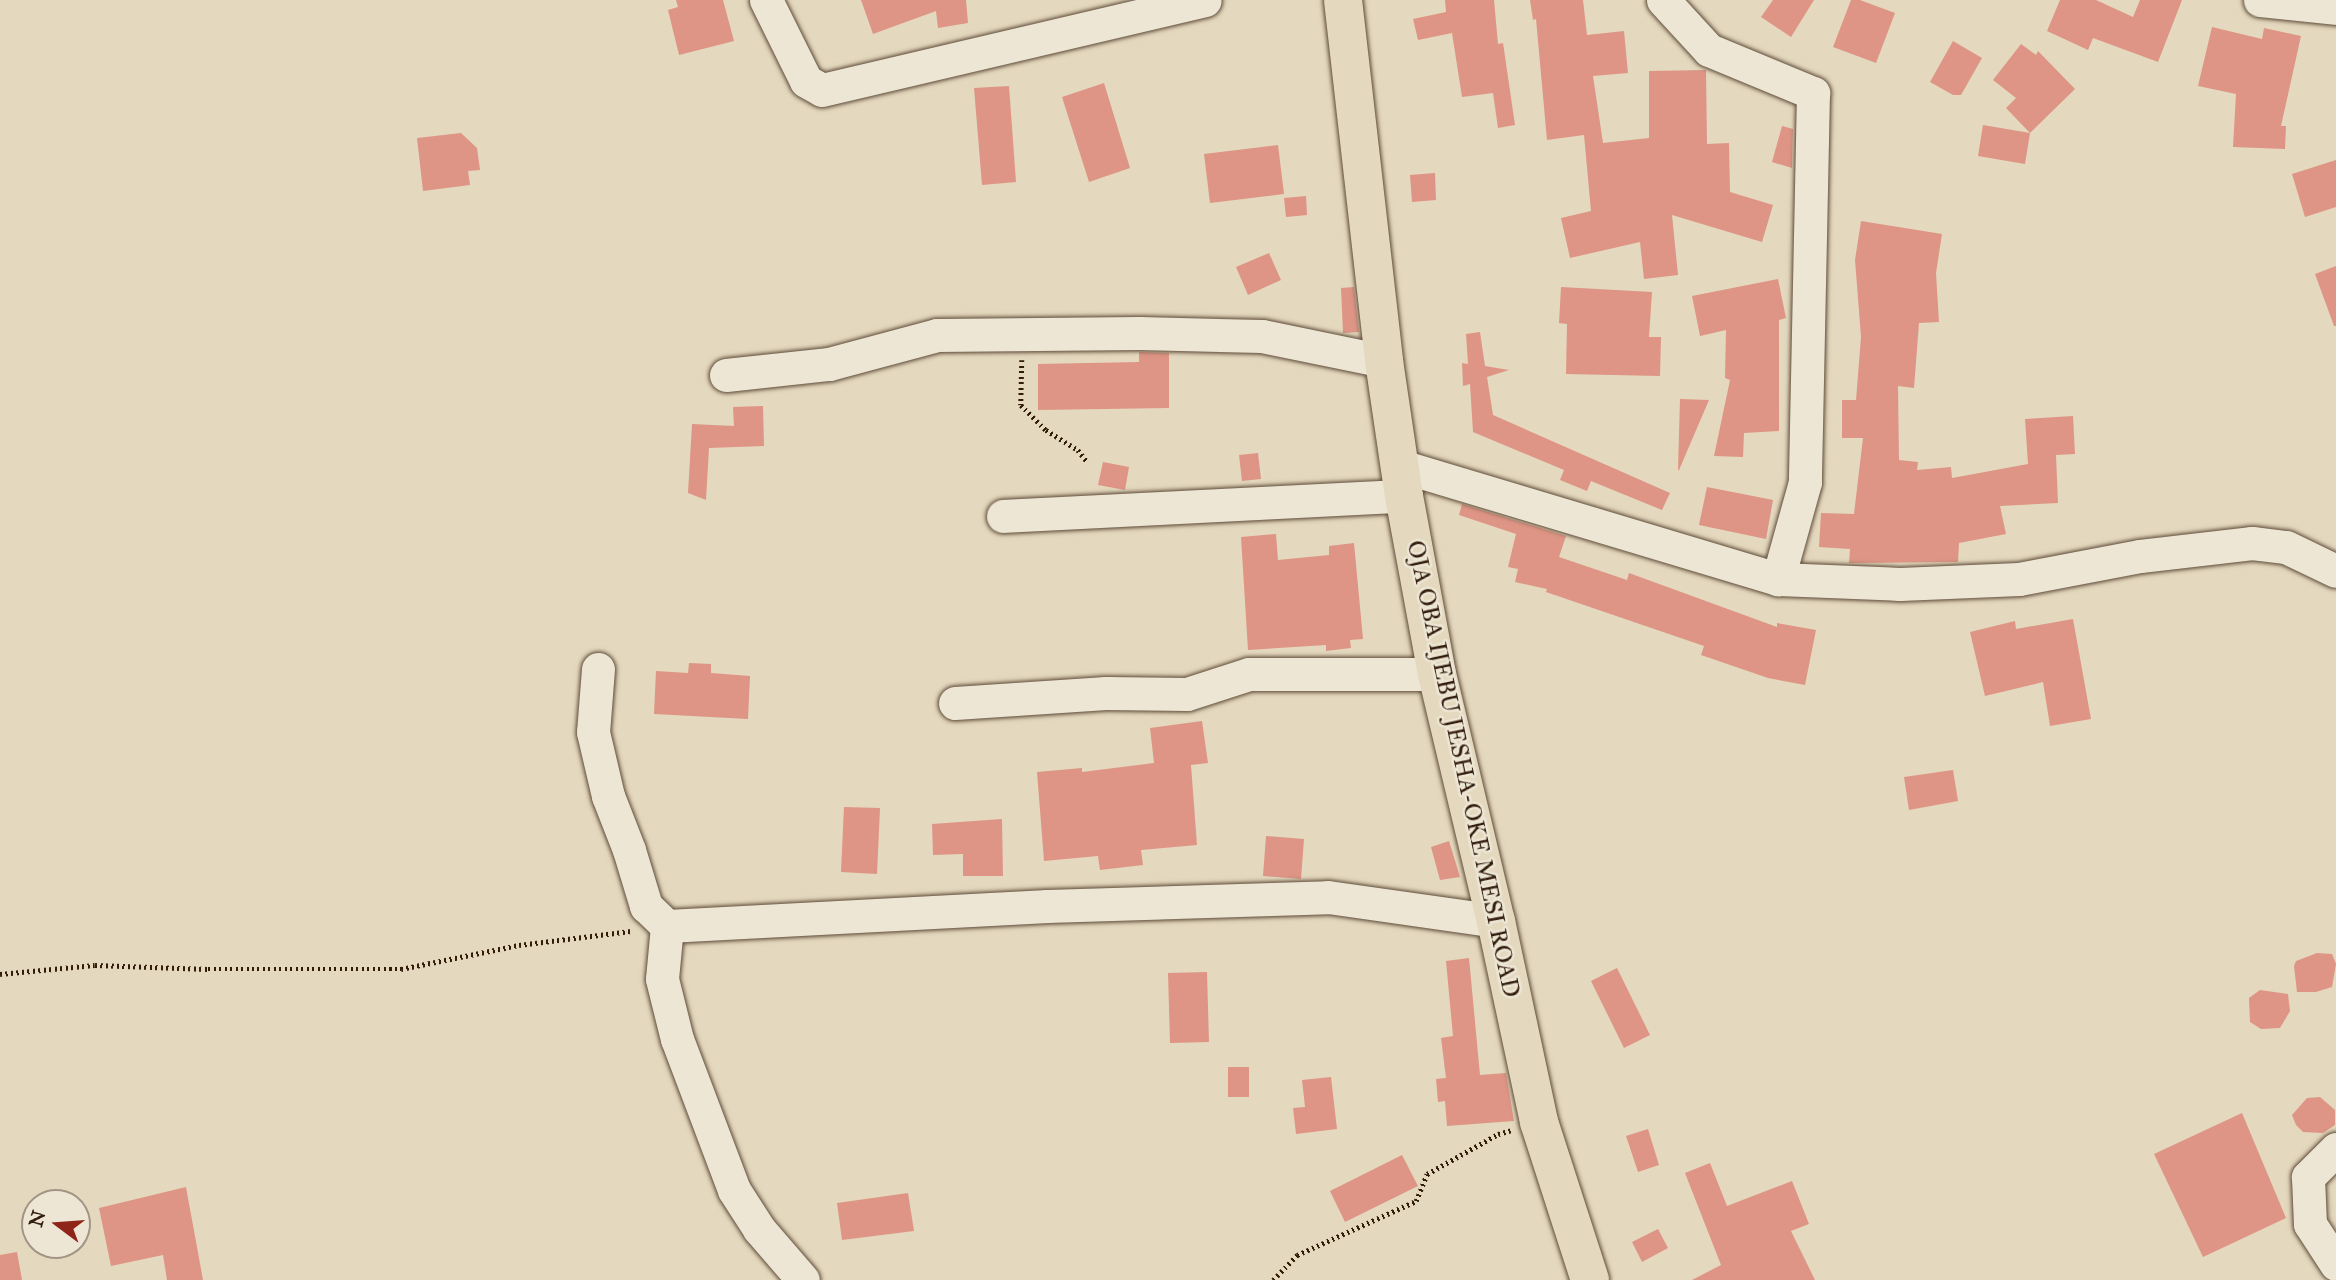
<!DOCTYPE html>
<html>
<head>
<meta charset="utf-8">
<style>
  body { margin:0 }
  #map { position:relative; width:2336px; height:1280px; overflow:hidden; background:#e4d8be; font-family:"IM FELL Great Primer",serif }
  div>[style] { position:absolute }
  .building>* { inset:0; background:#de9585 }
  .path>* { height:4.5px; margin-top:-2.25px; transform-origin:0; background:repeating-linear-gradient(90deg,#321c0c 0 2px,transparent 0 5.5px) }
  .roads { filter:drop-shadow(0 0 2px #5e4b38) drop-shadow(0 0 2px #5e4b38) }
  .minor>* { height:33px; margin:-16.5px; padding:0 16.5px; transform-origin:16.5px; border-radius:16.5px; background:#ede6d5 }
  .major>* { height:38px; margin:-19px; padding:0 19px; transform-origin:19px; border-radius:19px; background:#e4d8be }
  span { translate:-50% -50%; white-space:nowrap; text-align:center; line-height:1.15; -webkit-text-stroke:5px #ede6d5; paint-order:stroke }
  .street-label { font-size:24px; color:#321c0c }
  .north { position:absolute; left:21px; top:1189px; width:70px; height:70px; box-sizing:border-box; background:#ede6d5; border:2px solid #a29585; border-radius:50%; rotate:286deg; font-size:19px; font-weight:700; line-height:28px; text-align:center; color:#321c0c }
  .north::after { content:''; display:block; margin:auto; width:24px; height:32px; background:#8f2418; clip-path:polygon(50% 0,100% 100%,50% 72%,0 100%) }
</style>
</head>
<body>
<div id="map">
  <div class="building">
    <div style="clip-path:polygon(676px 0,723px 0,734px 41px,679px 55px,668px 10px,678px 7px)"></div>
    <div style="clip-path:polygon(861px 0,966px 0,968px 23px,938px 28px,936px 11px,873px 34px)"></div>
    <div style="clip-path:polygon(1445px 0,1494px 0,1498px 44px,1503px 43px,1515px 125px,1498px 128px,1493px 93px,1462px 97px,1452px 33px,1418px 40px,1413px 19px,1446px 12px)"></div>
    <div style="clip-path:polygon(1530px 0,1583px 0,1587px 35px,1624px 31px,1628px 73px,1593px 76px,1603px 143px,1649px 138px,1649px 71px,1706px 70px,1707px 144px,1729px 143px,1730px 192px,1773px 205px,1762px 242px,1672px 215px,1678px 275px,1644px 279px,1640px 242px,1570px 258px,1561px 218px,1591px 211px,1584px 135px,1547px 140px,1536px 19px,1533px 20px)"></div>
    <div style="clip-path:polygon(1773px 0,1814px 0,1791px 37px,1761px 17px)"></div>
    <div style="clip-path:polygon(1851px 0,1860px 0,1895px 13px,1876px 63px,1833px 47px)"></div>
    <div style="clip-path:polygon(2060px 0,2096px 0,2133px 17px,2140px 0,2182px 0,2158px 62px,2093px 38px,2088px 50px,2047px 31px)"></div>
    <div style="clip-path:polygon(2212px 27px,2262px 39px,2264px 28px,2301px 36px,2281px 126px,2286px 126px,2285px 149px,2233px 147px,2236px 94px,2198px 86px)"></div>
    <div style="clip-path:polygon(1953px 41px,1982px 58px,1961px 95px,1953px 95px,1930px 82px)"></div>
    <div style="clip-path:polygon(2021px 44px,2036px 55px,2038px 51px,2075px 89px,2030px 133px,2006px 108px,2016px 98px,1993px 80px)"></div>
    <div style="clip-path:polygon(1104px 83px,1130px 168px,1089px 182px,1062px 97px)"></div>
    <div style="clip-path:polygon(1009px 86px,1016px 182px,982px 185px,974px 88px)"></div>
    <div style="clip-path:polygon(1983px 125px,2030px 133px,2025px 164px,1978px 156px)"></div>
    <div style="clip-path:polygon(1782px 126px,1793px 129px,1792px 168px,1772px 162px)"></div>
    <div style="clip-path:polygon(461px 133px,477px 148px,480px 170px,468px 171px,470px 185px,423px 191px,417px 138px)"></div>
    <div style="clip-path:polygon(1278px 145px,1284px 194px,1210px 203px,1204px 154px)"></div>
    <div style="clip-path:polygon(2336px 160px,2336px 207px,2305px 217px,2292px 174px)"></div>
    <div style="clip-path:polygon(1435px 173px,1436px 200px,1412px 202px,1410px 175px)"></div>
    <div style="clip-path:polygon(1306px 196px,1307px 215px,1286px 217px,1284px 198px)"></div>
    <div style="clip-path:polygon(1861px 221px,1942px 234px,1936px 273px,1939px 322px,1919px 323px,1914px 388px,1898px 386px,1899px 460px,1918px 462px,1917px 470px,1951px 467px,1952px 478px,2028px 464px,2025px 419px,2073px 416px,2075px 454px,2056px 455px,2058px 503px,2000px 506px,2006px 534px,1959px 543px,1958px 562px,1849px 563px,1850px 549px,1819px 547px,1821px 513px,1854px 514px,1863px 438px,1842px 438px,1842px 400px,1856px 400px,1861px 337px,1855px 260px)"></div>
    <div style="clip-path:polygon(1269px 253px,1281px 280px,1248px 295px,1236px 267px)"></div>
    <div style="clip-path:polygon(2336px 266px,2336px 326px,2334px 326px,2315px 274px)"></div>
    <div style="clip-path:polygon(1778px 279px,1786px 318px,1779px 320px,1779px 431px,1744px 433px,1743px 457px,1714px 456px,1730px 380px,1725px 378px,1726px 330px,1700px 336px,1692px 296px)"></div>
    <div style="clip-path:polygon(1354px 287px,1359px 332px,1343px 333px,1341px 288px)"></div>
    <div style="clip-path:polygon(1561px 287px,1652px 292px,1649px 337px,1661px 337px,1660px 376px,1566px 374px,1567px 324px,1559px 323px)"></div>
    <div style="clip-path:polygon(1480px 332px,1485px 366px,1509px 370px,1487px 377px,1493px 415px,1670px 493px,1662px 510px,1591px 481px,1587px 491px,1560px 480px,1564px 470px,1473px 432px,1470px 384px,1463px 386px,1462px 363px,1468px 364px,1466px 334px)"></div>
    <div style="clip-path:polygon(1139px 352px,1169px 353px,1169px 408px,1038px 410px,1038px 364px,1139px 362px)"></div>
    <div style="clip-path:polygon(1680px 399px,1709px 400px,1679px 470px,1678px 470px)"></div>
    <div style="clip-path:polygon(763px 406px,764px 446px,709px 448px,706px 500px,688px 493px,692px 424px,734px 426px,733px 407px)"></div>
    <div style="clip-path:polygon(1258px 453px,1261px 479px,1242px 481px,1239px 455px)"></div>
    <div style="clip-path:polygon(1103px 462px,1129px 467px,1125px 490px,1098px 485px)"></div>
    <div style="clip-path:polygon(1707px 487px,1773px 500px,1766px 539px,1699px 525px)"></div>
    <div style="clip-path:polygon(1462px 504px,1566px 536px,1559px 557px,1627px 580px,1629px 573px,1777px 627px,1777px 623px,1816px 630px,1805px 685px,1768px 678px,1701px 655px,1704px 646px,1546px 592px,1547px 589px,1515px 582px,1518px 569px,1508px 567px,1516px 534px,1459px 515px)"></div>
    <div style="clip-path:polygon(1276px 534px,1278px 560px,1329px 555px,1329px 546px,1354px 543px,1363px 639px,1350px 640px,1351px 648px,1326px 651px,1326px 645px,1248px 650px,1241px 537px)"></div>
    <div style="clip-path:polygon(2073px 619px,2091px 719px,2050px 726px,2043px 682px,1985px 696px,1970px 632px,2015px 621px,2016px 629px)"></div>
    <div style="clip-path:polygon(689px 663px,711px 664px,711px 673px,750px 676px,748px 719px,654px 714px,656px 671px,688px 673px)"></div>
    <div style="clip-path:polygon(1202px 721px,1208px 763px,1191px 765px,1197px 845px,1141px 850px,1143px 865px,1100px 870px,1098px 856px,1044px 861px,1037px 772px,1082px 768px,1082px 772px,1154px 763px,1150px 728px)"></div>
    <div style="clip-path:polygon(1953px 770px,1958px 801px,1909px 810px,1904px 777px)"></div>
    <div style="clip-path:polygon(844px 807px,880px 808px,877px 874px,841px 872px)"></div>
    <div style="clip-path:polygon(1002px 819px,1003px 876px,963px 876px,963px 854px,933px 855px,932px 824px)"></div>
    <div style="clip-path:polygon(1266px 836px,1304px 839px,1301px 879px,1263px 876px)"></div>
    <div style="clip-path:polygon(1449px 841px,1460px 877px,1440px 880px,1431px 847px)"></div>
    <div style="clip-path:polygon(2317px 953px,2332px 954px,2336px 964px,2332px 987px,2316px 992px,2297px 992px,2294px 966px,2296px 961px)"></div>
    <div style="clip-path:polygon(1469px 958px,1480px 1075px,1506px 1073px,1514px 1121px,1447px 1126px,1445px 1101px,1438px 1102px,1436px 1079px,1446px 1078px,1441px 1038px,1453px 1036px,1446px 961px)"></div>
    <div style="clip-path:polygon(1617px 968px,1650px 1035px,1624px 1048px,1591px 981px)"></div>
    <div style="clip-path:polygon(1207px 972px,1209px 1042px,1170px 1043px,1168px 973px)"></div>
    <div style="clip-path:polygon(2260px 990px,2288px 994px,2290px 1011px,2280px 1028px,2261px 1029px,2250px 1022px,2249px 998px)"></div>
    <div style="clip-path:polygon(1228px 1067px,1249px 1067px,1249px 1097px,1228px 1097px)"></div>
    <div style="clip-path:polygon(1331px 1077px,1337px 1129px,1296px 1134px,1293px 1108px,1305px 1107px,1302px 1080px)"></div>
    <div style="clip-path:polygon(2320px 1097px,2335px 1110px,2335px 1125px,2323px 1133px,2303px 1132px,2296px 1125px,2292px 1115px,2307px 1098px)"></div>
    <div style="clip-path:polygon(2242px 1113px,2286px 1218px,2203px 1257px,2154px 1154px)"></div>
    <div style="clip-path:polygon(1648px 1129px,1659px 1165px,1638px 1172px,1626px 1136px)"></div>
    <div style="clip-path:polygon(1402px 1155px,1418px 1186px,1345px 1222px,1330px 1191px)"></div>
    <div style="clip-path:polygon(1710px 1163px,1727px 1206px,1792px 1181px,1809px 1224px,1791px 1231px,1815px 1280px,1692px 1280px,1721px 1265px,1685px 1173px)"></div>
    <div style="clip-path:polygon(186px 1187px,203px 1280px,167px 1280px,163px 1255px,111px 1266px,99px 1208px)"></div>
    <div style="clip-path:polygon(908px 1193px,914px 1231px,842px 1240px,837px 1203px)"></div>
    <div style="clip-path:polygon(1658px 1229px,1668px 1248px,1642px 1262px,1632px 1242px)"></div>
    <div style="clip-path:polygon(17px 1252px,22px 1280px,0 1280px,0 1255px)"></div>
  </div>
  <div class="path">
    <div style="left:1022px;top:360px;width:45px;rotate:91.3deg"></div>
    <div style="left:1021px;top:405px;width:35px;rotate:45deg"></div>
    <div style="left:1046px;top:430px;width:38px;rotate:32deg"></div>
    <div style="left:1078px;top:450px;width:16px;rotate:52deg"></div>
    <div style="left:0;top:974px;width:95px;rotate:-5.4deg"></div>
    <div style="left:95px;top:965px;width:113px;rotate:2deg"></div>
    <div style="left:208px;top:969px;width:193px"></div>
    <div style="left:401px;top:969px;width:120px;rotate:-11.5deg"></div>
    <div style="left:519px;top:945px;width:113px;rotate:-7.1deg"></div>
    <div style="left:1273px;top:1280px;width:35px;rotate:-46deg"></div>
    <div style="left:1297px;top:1255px;width:131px;rotate:-24.4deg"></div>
    <div style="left:1416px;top:1201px;width:29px;rotate:-68deg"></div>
    <div style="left:1427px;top:1174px;width:81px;rotate:-29.4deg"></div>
    <div style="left:1498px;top:1134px;width:15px;rotate:-16deg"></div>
  </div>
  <div class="roads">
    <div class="minor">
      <div style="left:766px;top:0;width:90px;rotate:63.7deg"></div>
      <div style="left:806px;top:81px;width:18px;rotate:29deg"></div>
      <div style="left:822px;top:90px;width:393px;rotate:-13.2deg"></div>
      <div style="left:1663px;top:0;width:68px;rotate:47.4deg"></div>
      <div style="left:1709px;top:50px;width:113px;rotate:22.5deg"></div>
      <div style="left:1813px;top:93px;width:389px;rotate:91.2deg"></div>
      <div style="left:1805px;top:482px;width:101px;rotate:105.6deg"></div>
      <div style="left:2260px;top:0;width:76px;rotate:6deg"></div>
      <div style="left:726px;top:375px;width:104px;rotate:-6.1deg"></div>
      <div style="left:829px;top:364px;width:112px;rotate:-15deg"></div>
      <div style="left:937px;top:335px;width:202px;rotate:-0.6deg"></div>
      <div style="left:1139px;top:333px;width:123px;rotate:1.4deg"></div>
      <div style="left:1262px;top:336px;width:125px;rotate:11.6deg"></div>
      <div style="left:1401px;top:466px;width:394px;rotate:16.7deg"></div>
      <div style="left:1778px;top:579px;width:122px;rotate:2.3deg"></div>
      <div style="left:1900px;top:584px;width:119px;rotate:-2.4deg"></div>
      <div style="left:2019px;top:579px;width:123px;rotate:-10.8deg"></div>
      <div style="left:2140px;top:556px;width:113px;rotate:-6.6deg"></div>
      <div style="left:2252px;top:543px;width:34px;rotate:7deg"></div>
      <div style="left:2286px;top:547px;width:55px;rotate:25.6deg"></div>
      <div style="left:1003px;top:516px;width:401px;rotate:-2.9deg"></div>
      <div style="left:598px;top:669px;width:63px;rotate:94.5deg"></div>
      <div style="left:593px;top:732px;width:66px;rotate:76.8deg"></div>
      <div style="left:608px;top:796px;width:58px;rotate:68.7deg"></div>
      <div style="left:629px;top:850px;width:59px;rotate:73.1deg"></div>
      <div style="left:646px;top:906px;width:29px;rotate:44deg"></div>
      <div style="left:667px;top:926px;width:381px;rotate:-3deg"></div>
      <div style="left:1047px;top:906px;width:281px;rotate:-1.8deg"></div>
      <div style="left:1328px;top:897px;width:170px;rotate:8.1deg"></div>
      <div style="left:955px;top:703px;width:151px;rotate:-3.8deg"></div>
      <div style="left:1106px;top:693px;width:81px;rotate:0.7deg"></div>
      <div style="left:1187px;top:694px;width:65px;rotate:-17.9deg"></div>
      <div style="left:1249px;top:674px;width:188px"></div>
      <div style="left:667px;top:926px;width:53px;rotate:95.4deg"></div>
      <div style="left:662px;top:979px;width:62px;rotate:76deg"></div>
      <div style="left:677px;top:1039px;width:161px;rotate:69.3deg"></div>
      <div style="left:734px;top:1190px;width:46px;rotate:57.3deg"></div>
      <div style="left:759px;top:1229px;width:67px;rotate:49.2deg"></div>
      <div style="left:2336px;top:1149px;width:40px;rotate:135deg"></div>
      <div style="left:2308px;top:1177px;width:47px;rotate:87.6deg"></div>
      <div style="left:2310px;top:1224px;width:48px;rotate:57deg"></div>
    </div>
    <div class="major">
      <div style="left:1343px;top:0;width:363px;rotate:83.5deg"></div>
      <div style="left:1384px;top:361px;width:136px;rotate:81.6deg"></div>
      <div style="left:1404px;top:496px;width:181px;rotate:79.5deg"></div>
      <div style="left:1437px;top:674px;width:254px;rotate:76.6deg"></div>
      <div style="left:1496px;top:921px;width:206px;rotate:77.9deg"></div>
      <div style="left:1539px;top:1122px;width:166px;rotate:72.1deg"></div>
    </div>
  </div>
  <div class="street-label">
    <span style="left:1463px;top:769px;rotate:78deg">OJA OBA IJEBU JESHA-OKE MESI ROAD</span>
  </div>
  <div class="north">N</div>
</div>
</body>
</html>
